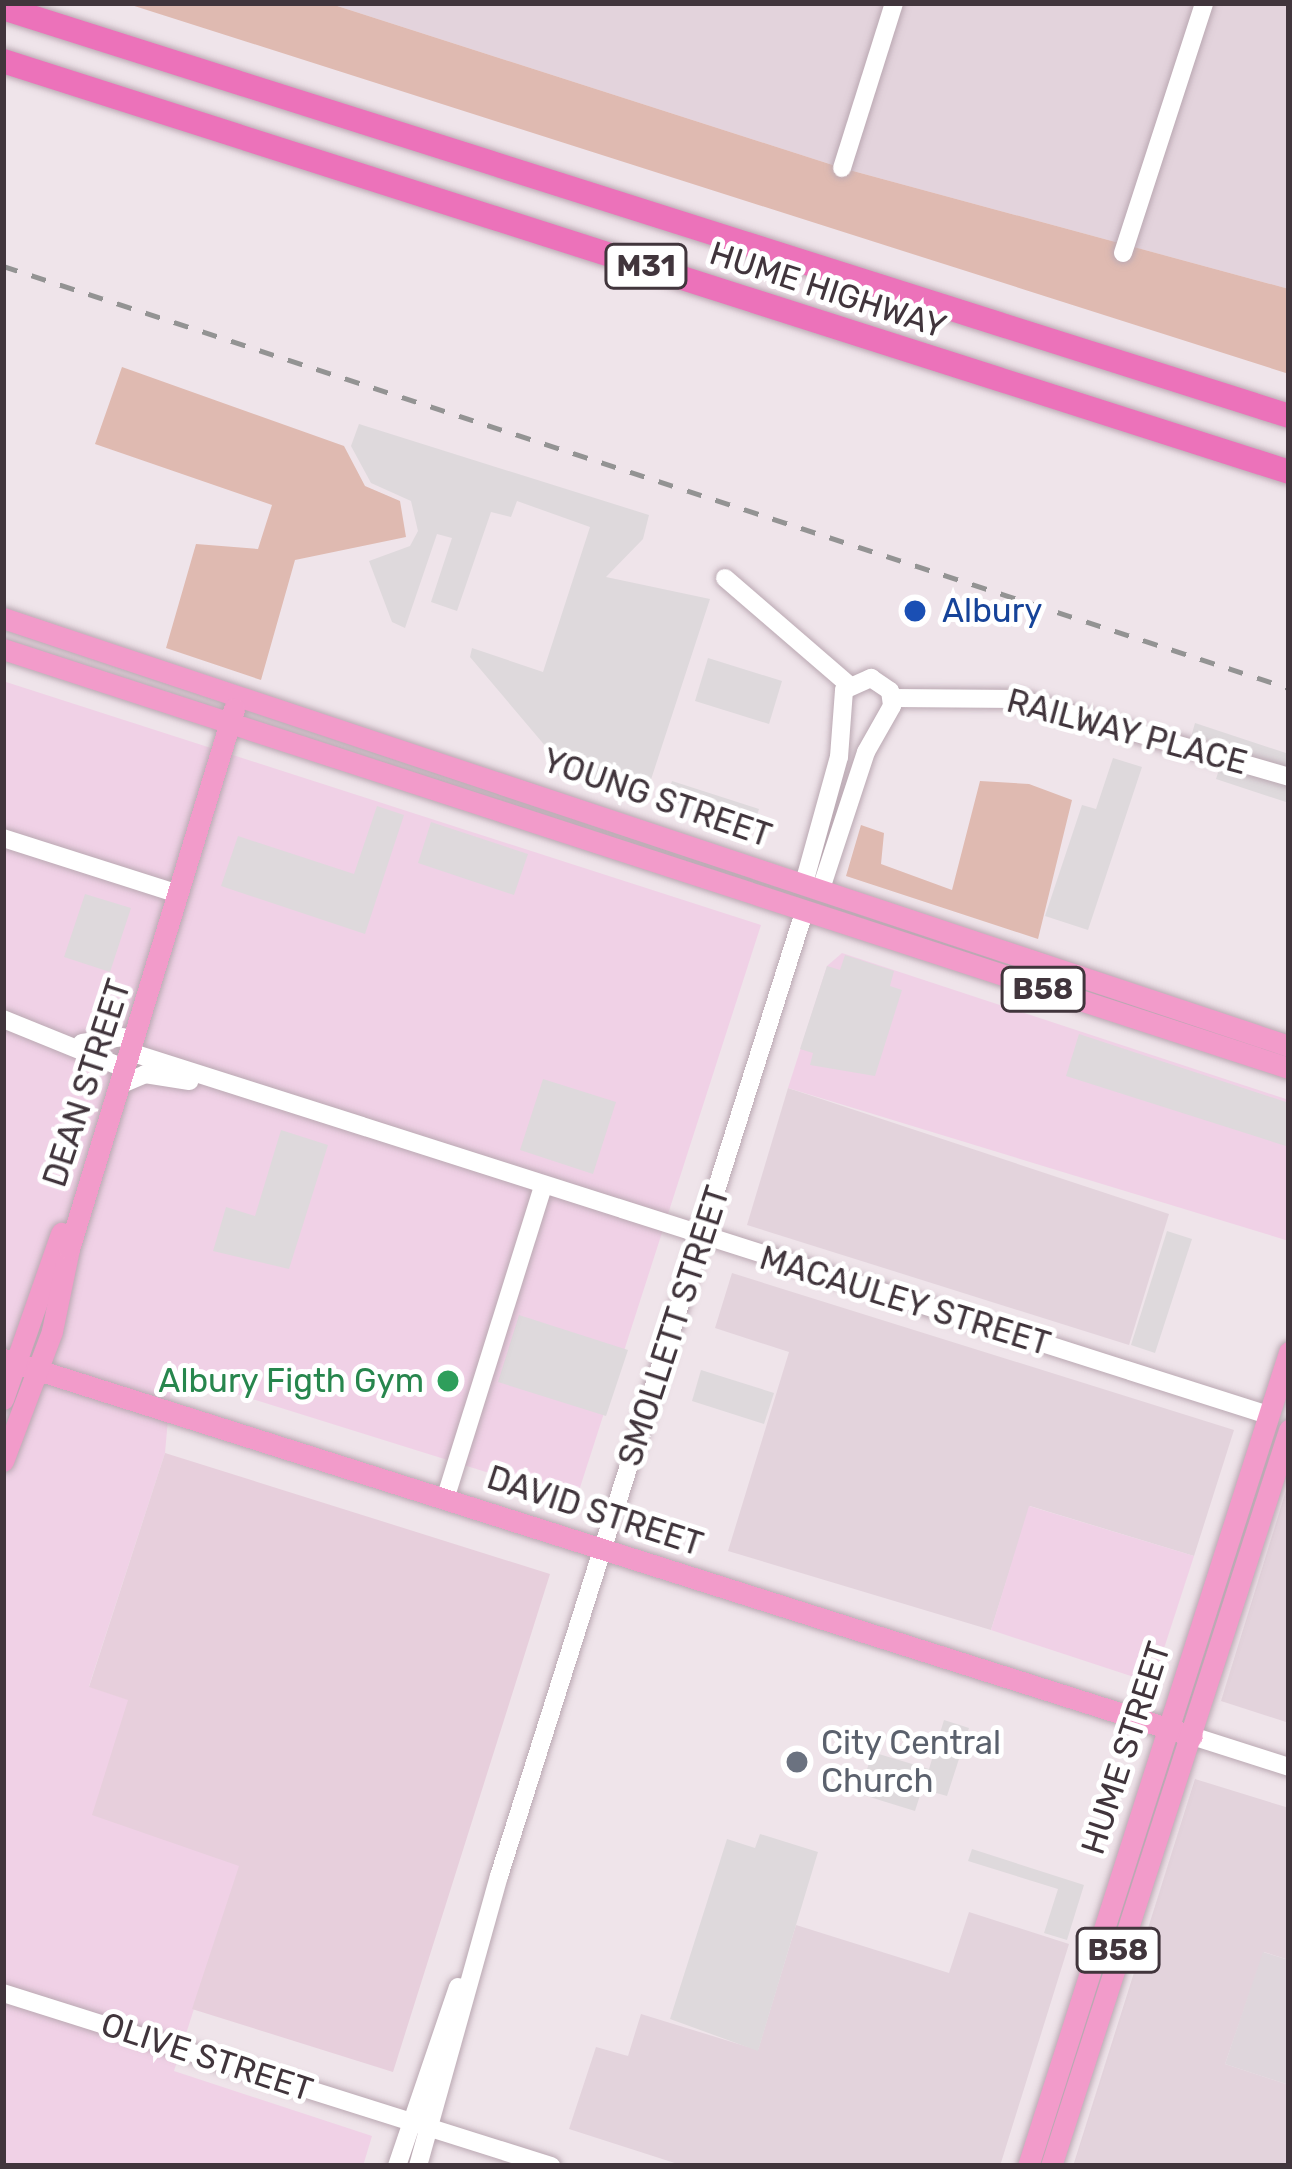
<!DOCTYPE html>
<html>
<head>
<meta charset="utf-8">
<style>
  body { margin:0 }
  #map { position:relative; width:1292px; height:2169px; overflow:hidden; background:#efe4ea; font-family:Rubik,sans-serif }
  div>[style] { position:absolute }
  .residential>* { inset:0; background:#e3d3dc }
  .commercial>* { inset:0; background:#f0d1e6 }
  .industrial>* { inset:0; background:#dfd6dc }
  .education>* { inset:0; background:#e7cfdc }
  .green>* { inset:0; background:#dfbab1 }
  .parking>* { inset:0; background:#ded9dc }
  .roads { filter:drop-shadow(0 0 3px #baa8b2) drop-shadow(0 0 3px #baa8b2) }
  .minor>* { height:18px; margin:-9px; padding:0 9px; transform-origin:9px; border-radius:9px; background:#fff }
  .major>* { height:21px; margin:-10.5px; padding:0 10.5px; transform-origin:10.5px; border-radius:10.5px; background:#f29bca }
  .highway>* { height:24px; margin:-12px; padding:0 12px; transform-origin:12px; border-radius:12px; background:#ec72ba }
  .rail>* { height:4.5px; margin-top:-2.25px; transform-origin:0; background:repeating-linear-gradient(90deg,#939393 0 15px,transparent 0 30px) }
  .dots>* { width:33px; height:33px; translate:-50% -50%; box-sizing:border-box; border:6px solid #fff; border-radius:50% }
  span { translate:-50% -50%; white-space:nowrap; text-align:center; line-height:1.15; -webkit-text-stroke:10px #fff; paint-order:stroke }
  .shield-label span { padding:3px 9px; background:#fff; border:3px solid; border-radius:9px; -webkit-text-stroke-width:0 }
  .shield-label { font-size:30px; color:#41353c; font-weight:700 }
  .street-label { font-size:33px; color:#41353c }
  .transit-label { font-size:33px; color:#164399 }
  .left { translate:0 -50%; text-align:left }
  .leisure-label { font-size:33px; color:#27864d }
  .right { translate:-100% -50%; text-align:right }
  .worship-label { font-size:33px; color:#5b616d }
  .frame { position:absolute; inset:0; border:6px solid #41353c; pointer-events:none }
</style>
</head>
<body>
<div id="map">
  <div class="residential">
    <div style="clip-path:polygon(328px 3px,1289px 3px,1289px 289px,842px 168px)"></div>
    <div style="clip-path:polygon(788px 1088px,1169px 1214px,1129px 1345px,747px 1225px)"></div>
    <div style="clip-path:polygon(732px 1273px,1234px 1430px,1194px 1556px,1030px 1506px,991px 1630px,728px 1551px,789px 1352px,715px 1328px)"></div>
    <div style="clip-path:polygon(1289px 1481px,1289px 1723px,1221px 1701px)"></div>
    <div style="clip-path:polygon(1195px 1779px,1289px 1808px,1289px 1960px,1264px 1952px,1225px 2064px,1289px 2085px,1289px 2166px,1073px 2166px)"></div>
    <div style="clip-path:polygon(969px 1912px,1069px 1944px,1000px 2166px,684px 2166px,569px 2129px,596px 2047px,628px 2056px,641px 2014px,758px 2050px,796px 1925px,949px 1973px)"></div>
  </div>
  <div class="commercial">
    <div style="clip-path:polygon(3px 681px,761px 925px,576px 1500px,172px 1374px,165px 1453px,89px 1686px,128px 1699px,240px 1866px,174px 2071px,372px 2136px,363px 2166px,3px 2166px)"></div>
    <div style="clip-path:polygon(842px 953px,1289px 1100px,1289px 1241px,788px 1088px,827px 966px)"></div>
    <div style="clip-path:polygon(1029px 1506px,1194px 1556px,1156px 1673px,1140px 1679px,991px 1630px)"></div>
  </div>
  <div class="industrial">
    <div style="clip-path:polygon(1263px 1952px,1289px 1960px,1289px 2085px,1225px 2064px)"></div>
  </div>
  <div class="education">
    <div style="clip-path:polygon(165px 1453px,550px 1574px,393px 2072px,192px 2009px,239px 1866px,92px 1815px,128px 1700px,89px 1687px)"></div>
  </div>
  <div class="green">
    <div style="clip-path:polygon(125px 3px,328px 3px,842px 168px,1289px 289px,1289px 374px)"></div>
    <div style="clip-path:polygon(122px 367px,344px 446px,365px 486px,400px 501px,406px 537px,295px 560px,261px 680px,166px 648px,196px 544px,258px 549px,272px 505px,95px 444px)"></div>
    <div style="clip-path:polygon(980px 781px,1029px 784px,1072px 800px,1038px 939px,846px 876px,861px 825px,884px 833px,881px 864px,952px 890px)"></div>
  </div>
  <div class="parking">
    <div style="clip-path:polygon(359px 424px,649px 515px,643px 539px,606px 577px,710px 599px,643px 804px,558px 776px,558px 761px,470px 657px,472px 648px,543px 672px,590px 527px,517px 501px,511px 517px,491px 512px,457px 611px,431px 602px,452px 538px,437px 534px,405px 628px,392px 622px,369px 561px,410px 546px,418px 531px,411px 501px,371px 483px,351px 446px)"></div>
    <div style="clip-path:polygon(708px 658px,782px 681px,769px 724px,695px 701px)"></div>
    <div style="clip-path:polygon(1195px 723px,1289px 754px,1289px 803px,1216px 779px,1226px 748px,1191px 737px)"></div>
    <div style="clip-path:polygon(1113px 758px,1142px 767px,1088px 930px,1045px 916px,1082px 805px,1096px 809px)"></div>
    <div style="clip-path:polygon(672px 781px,759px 809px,750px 838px,663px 810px)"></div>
    <div style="clip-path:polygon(377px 806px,404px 815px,365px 934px,221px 886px,238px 836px,354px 874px)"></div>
    <div style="clip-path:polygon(431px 822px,528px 854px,514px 895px,418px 863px)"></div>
    <div style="clip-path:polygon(85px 894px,131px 908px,110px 972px,64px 957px)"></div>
    <div style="clip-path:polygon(845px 955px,894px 971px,890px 986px,902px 990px,875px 1076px,810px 1065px,813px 1053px,800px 1049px,827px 966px,840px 970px)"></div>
    <div style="clip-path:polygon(1079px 1034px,1289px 1103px,1289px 1147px,1066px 1076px)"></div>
    <div style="clip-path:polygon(543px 1079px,616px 1102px,593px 1174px,520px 1150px)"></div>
    <div style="clip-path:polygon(281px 1130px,328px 1145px,289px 1269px,213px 1251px,226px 1207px,255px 1216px)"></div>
    <div style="clip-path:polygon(1167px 1231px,1192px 1239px,1155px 1353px,1131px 1345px)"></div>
    <div style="clip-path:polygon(519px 1315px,628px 1350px,606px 1416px,498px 1382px)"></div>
    <div style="clip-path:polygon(701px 1370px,774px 1393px,764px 1424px,692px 1401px)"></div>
    <div style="clip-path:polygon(944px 1720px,969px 1728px,947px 1796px,922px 1789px,915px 1811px,860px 1794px,872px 1752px,929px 1769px)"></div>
    <div style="clip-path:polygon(760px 1834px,818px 1852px,758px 2051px,670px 2019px,727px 1839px,755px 1848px)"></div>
    <div style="clip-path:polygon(972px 1849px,1084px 1885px,1067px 1940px,1044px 1933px,1058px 1889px,968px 1861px)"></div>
  </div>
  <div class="roads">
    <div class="minor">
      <div style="left:842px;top:168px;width:173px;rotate:-72.5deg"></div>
      <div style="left:1123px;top:253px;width:263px;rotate:-72deg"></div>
      <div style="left:725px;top:578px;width:164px;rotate:40.8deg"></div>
      <div style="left:892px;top:698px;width:127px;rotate:0.5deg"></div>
      <div style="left:1019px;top:699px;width:281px;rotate:16.1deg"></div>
      <div style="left:3px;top:838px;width:174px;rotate:17.7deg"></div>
      <div style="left:804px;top:883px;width:131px;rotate:-74.5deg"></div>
      <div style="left:839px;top:757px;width:67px;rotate:-85.7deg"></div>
      <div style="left:844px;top:690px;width:30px;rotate:-24deg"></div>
      <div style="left:871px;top:678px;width:23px;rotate:34deg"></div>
      <div style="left:890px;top:691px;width:15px;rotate:82deg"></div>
      <div style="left:892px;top:706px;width:53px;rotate:119.5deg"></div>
      <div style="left:866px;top:752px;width:144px;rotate:108.2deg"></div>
      <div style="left:3px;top:1019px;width:120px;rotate:22.1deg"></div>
      <div style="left:82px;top:1043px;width:41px;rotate:-8.3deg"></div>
      <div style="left:133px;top:1053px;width:1191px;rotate:17.69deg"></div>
      <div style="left:122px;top:1084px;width:25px;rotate:-23deg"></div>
      <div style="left:145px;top:1074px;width:45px;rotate:9deg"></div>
      <div style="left:446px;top:1496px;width:325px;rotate:-72.6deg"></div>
      <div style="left:1192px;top:1736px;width:102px;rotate:17.7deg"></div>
      <div style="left:3px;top:1993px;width:575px;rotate:17.52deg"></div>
      <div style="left:397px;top:2166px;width:189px;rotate:-71.2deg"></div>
      <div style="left:418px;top:2166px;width:301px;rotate:-74.4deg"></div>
      <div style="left:499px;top:1876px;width:1011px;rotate:-72.44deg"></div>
    </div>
    <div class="major">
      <div style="left:3px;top:618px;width:1355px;rotate:18.41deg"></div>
      <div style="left:3px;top:649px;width:1353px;rotate:18.05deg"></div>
      <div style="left:3px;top:1359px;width:1247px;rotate:17.59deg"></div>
      <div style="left:3px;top:1399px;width:176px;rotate:-70.7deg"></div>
      <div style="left:3px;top:1461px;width:139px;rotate:-69.3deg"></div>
      <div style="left:52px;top:1331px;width:84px;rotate:-78.3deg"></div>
      <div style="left:69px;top:1249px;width:565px;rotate:-73.01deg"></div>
      <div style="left:1028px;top:2166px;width:855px;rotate:-72.22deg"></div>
      <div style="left:1051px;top:2166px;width:774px;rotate:-72.08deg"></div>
    </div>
    <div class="highway">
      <div style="left:3px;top:8px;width:1349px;rotate:17.6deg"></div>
      <div style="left:3px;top:61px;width:1350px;rotate:17.72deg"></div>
    </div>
  </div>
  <div class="rail">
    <div style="left:3px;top:266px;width:1353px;rotate:18.17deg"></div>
  </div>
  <div class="dots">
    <div style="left:915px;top:611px;background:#1a4fb4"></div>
    <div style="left:448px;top:1381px;background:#2e9e5b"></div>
    <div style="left:797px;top:1762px;background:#6b7280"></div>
  </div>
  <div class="shield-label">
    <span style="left:646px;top:266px">M31</span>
    <span style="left:1043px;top:989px">B58</span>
    <span style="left:1118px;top:1950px">B58</span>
  </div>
  <div class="street-label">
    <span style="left:828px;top:290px;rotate:18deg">HUME HIGHWAY</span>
    <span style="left:1127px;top:732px;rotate:15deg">RAILWAY PLACE</span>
    <span style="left:657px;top:798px;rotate:19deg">YOUNG STREET</span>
    <span style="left:87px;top:1083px;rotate:-72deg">DEAN STREET</span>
    <span style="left:905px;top:1301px;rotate:17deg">MACAULEY STREET</span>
    <span style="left:674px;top:1326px;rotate:-72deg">SMOLLETT STREET</span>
    <span style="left:595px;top:1511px;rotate:18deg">DAVID STREET</span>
    <span style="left:1126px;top:1748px;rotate:-72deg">HUME STREET</span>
    <span style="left:207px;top:2057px;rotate:18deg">OLIVE STREET</span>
  </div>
  <div class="transit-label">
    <span class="left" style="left:942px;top:611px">Albury</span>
  </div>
  <div class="leisure-label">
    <span class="right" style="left:424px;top:1381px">Albury Figth Gym</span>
  </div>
  <div class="worship-label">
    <span class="left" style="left:821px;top:1762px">City Central<br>Church</span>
  </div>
  <div class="frame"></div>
</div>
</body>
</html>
